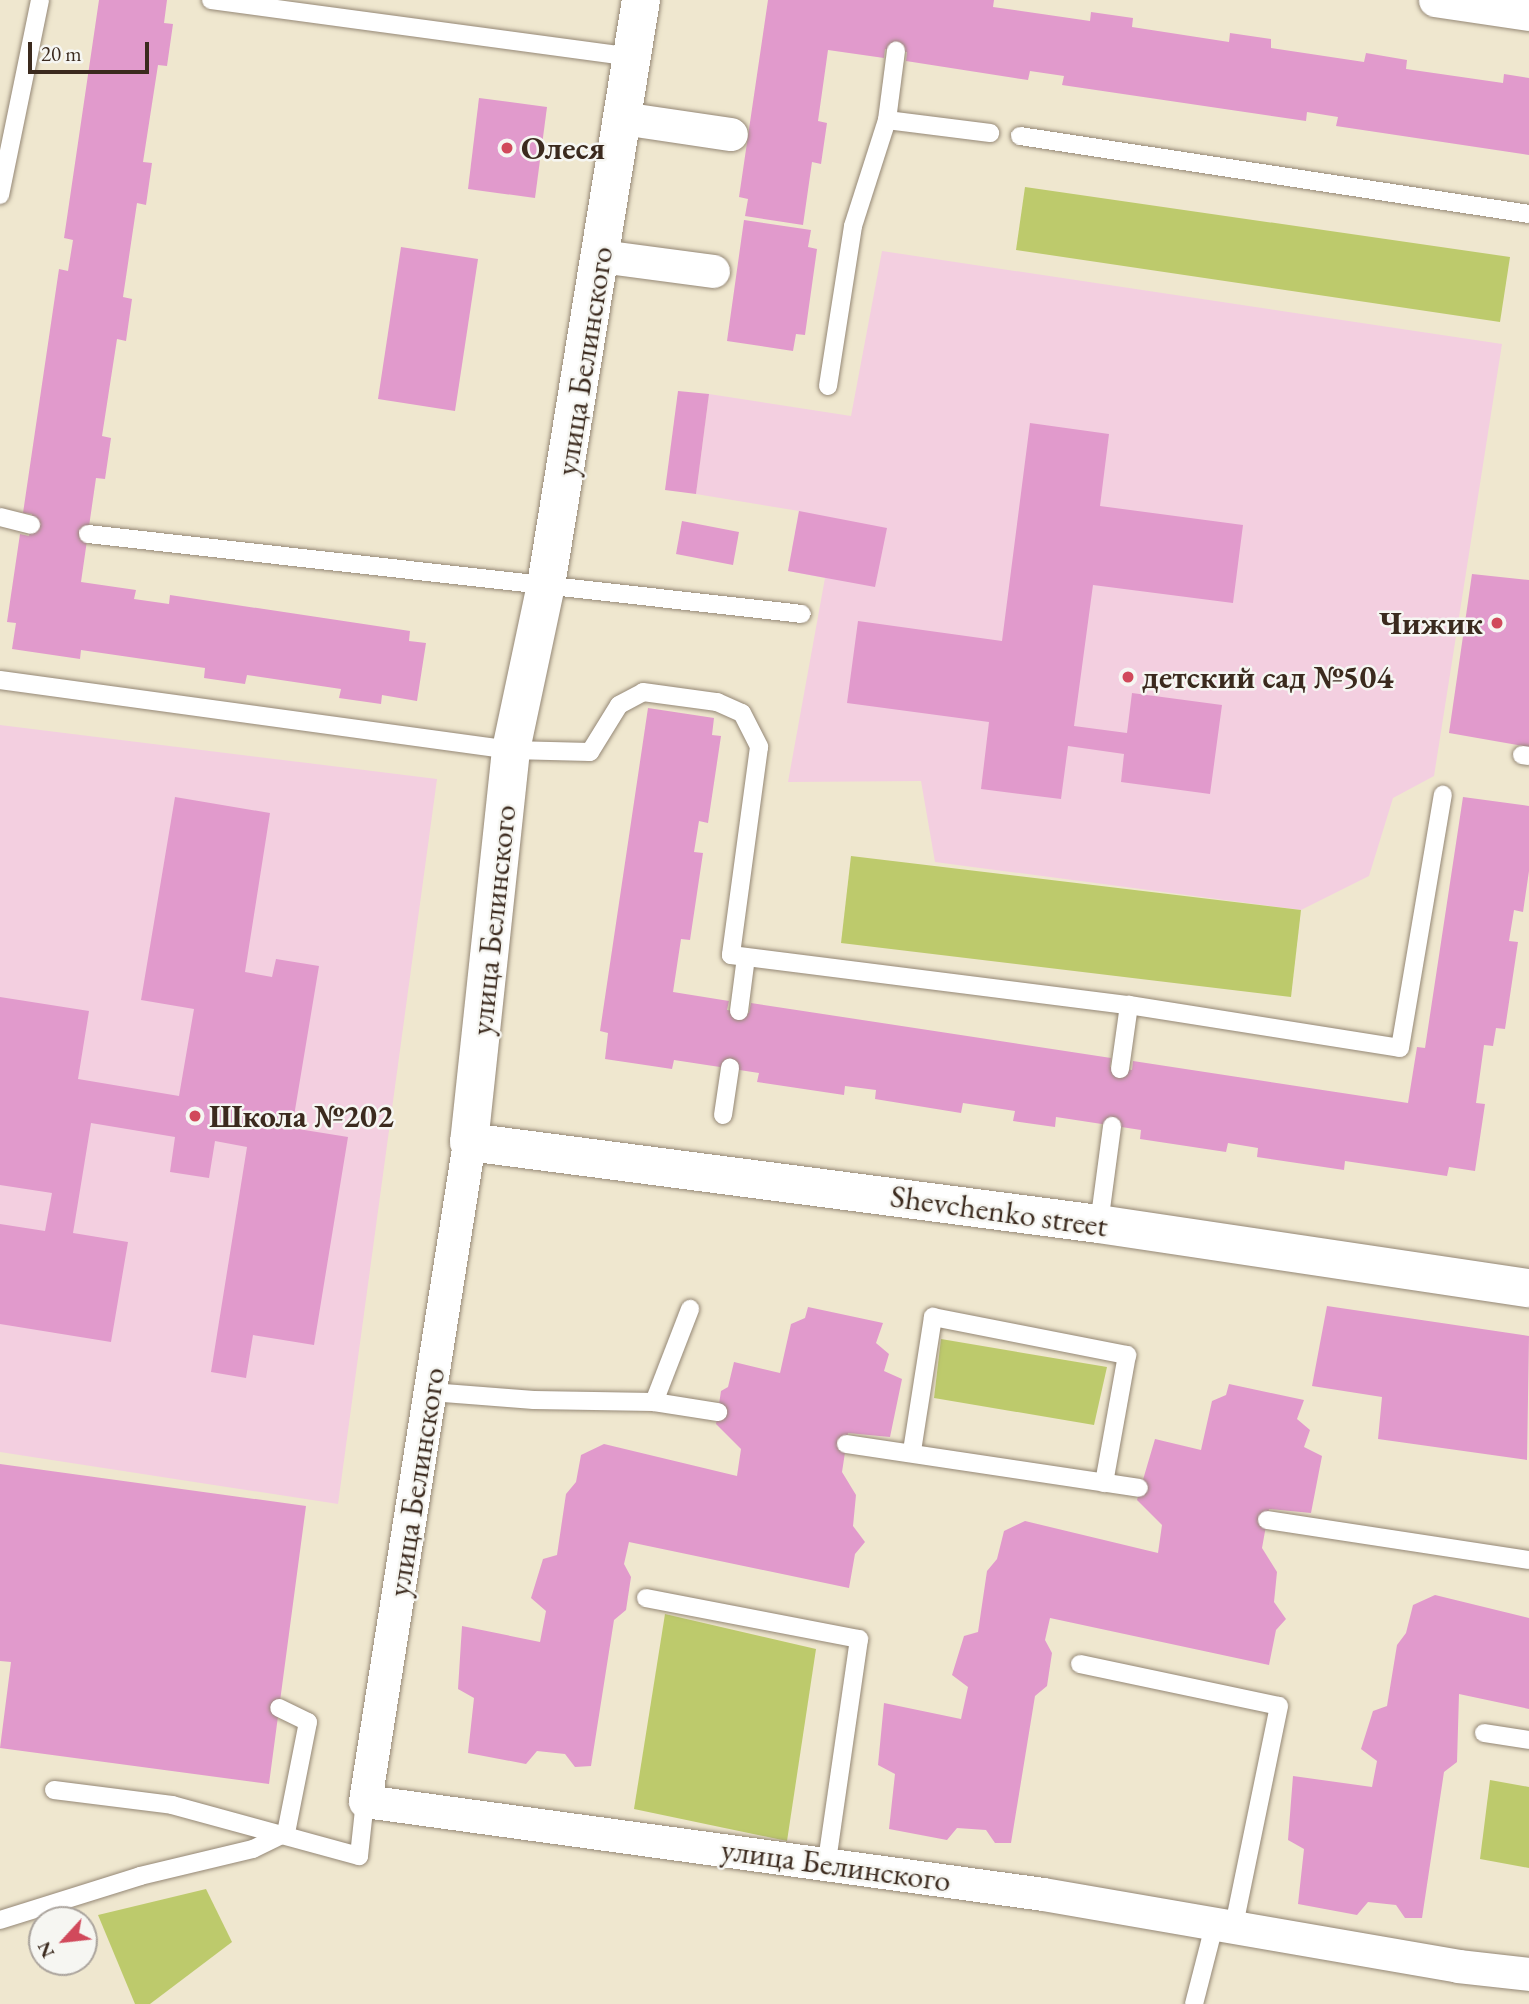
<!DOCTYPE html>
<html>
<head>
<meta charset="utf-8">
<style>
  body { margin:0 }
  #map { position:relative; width:1529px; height:2004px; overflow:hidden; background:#efe7cf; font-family:"EB Garamond",serif }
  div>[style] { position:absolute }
  .built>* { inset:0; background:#f3cfe0 }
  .green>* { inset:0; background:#bdca6c }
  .building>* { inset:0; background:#e19acc }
  .roads { filter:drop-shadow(0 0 2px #958876) drop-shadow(0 0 2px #958876) }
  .service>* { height:18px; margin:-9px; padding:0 9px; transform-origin:9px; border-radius:9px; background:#fff }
  .minor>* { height:33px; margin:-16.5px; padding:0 16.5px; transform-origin:16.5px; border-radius:16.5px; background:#fff }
  .tertiary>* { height:38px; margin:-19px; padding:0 19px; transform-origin:19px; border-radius:19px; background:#fff }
  .dots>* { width:19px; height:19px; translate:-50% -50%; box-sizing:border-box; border:4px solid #f6f6f2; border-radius:50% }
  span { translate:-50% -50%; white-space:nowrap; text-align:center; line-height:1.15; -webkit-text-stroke:5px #f6f6f2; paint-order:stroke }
  .poi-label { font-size:32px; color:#3b2a1e; font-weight:700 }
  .left { translate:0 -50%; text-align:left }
  .right { translate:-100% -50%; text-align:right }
  .street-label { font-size:32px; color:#3b2a1e }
  .north { position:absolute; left:28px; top:1906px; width:70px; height:70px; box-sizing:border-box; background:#f6f6f2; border:2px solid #aba49d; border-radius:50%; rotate:243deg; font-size:19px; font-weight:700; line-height:28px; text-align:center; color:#3b2a1e }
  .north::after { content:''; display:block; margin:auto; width:24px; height:32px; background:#d1495b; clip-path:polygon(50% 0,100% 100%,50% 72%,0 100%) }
  .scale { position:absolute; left:28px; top:42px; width:121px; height:32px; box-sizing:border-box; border:4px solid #3b2a1e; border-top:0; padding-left:9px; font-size:21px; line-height:24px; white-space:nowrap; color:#3b2a1e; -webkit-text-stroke:5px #f6f6f2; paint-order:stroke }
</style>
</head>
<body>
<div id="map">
  <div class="built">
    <div style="clip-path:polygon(882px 251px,1502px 344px,1434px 776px,1393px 798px,1369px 876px,1301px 910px,935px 862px,921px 781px,788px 782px,825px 578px,788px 571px,799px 511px,696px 494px,709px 394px,851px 416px)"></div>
    <div style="clip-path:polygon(0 725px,437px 779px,338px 1504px,0 1452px)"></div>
  </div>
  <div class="green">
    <div style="clip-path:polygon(1025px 187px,1510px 257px,1500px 322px,1016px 250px)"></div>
    <div style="clip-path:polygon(851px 856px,1301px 910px,1291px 997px,841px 943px)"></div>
    <div style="clip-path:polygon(941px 1339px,1107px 1367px,1094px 1425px,934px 1398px)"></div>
    <div style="clip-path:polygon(665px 1614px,816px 1649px,787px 1841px,634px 1809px)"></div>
    <div style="clip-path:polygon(1490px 1780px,1529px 1787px,1529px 1868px,1480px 1859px)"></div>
    <div style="clip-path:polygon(206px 1889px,232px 1942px,150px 2004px,135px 2004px,98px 1915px)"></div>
  </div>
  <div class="building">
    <div style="clip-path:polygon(99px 0,167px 0,164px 23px,173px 24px,167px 66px,158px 65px,143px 162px,152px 163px,146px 205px,137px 203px,123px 297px,132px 299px,126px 341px,117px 339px,102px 436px,111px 438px,105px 479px,96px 478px,81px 582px,136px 590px,134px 599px,169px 604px,170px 595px,410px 631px,409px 641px,426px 643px,417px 701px,382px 695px,381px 704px,339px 698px,341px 689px,247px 675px,245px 684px,204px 678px,205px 668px,81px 650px,80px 659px,12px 649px,16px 623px,7px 622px,20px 534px,29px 536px,32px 514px,23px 513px,59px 269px,68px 271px,73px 240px,64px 238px)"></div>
    <div style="clip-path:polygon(768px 0,994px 0,993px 7px,1090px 21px,1091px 12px,1133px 18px,1132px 27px,1229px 42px,1230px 33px,1271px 39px,1271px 48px,1364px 62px,1366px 53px,1407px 60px,1406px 69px,1503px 83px,1504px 74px,1529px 78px,1529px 155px,1336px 126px,1338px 117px,1307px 112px,1306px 121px,1062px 85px,1064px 76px,1030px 71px,1028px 80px,906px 61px,907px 52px,885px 49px,884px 58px,828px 50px,818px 121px,827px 123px,821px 164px,812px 162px,803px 225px,745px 216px,748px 199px,739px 197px)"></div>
    <div style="clip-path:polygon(479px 98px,547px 107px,535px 198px,468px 189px)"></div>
    <div style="clip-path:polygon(744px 220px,811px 230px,808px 247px,817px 249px,805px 335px,796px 334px,793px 351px,727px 341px)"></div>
    <div style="clip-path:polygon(401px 247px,478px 259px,455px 411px,378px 399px)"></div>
    <div style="clip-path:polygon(678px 391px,709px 394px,696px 494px,665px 490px)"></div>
    <div style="clip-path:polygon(1030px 423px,1109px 434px,1100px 506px,1243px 525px,1233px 603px,1093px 585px,1074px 726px,1127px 733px,1132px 693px,1222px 705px,1210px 794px,1121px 782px,1124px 754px,1068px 746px,1061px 799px,981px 789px,989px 722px,847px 703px,858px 621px,1002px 641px)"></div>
    <div style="clip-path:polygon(799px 511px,887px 528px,875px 587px,788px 571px)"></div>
    <div style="clip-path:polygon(682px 521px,739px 532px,733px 565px,676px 554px)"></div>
    <div style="clip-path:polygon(1472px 574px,1529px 580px,1529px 747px,1449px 733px)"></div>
    <div style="clip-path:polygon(648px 708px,714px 718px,712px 735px,721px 736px,708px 823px,699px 821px,694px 852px,703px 853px,690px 940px,681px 939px,673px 992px,729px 1001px,727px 1010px,749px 1013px,751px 1003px,1111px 1058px,1110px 1067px,1132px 1070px,1133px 1061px,1408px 1103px,1417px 1047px,1425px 1048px,1463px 797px,1529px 806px,1529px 871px,1523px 912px,1514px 910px,1509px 941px,1518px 942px,1505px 1029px,1496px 1028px,1493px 1046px,1484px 1045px,1476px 1103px,1485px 1104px,1475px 1171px,1449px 1167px,1447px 1176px,1345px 1161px,1344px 1170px,1257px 1157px,1258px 1148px,1228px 1143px,1226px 1152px,1140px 1139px,1141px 1130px,1056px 1117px,1055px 1127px,1013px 1121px,1015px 1111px,963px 1103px,961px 1113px,875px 1099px,876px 1090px,845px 1086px,844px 1095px,757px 1082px,759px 1073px,674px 1060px,672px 1069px,605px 1059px,608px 1033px,600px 1031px)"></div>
    <div style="clip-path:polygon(175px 797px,270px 813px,245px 972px,272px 977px,276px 959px,319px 966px,292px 1128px,348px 1137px,314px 1345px,253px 1335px,246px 1378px,211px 1372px,247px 1147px,215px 1141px,209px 1178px,170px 1172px,175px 1137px,91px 1123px,73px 1233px,128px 1242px,111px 1342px,0 1324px,0 1224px,45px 1231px,52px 1193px,0 1185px,0 997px,89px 1011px,78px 1079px,179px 1096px,194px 1009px,141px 1000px)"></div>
    <div style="clip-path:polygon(1327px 1306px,1529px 1336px,1527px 1460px,1378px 1439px,1382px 1397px,1312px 1386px)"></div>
    <div style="clip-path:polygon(808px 1307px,883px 1323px,876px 1343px,889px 1354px,884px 1371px,902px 1379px,890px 1437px,848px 1433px,842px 1472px,856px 1495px,853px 1526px,865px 1542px,855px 1554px,849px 1588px,629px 1542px,624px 1564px,631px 1577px,626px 1610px,614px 1620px,591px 1766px,575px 1767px,565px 1754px,537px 1751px,526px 1764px,468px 1753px,474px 1698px,458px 1689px,462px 1626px,540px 1642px,546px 1611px,531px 1598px,543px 1559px,557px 1555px,566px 1494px,576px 1482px,581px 1455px,604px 1444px,737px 1476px,741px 1449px,716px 1424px,721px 1391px,728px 1387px,734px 1362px,780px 1373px,791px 1324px,805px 1318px)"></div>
    <div style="clip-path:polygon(1229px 1384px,1304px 1400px,1297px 1419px,1310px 1430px,1304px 1447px,1322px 1456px,1311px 1513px,1269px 1509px,1262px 1548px,1277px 1572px,1274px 1602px,1286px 1619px,1276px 1630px,1269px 1665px,1050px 1618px,1045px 1640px,1052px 1653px,1047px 1686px,1035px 1696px,1011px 1843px,995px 1843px,986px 1830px,957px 1828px,947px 1840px,889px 1829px,895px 1774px,878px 1765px,884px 1703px,961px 1719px,968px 1687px,952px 1675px,964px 1636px,978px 1632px,987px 1571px,997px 1559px,1004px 1531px,1025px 1521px,1158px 1553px,1162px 1525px,1137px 1500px,1155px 1439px,1201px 1450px,1212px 1401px,1226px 1395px)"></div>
    <div style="clip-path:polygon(0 1464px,306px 1506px,269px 1784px,0 1748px,11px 1662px,0 1661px)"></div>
    <div style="clip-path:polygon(1435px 1595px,1529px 1618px,1529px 1709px,1459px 1694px,1457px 1762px,1444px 1772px,1422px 1918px,1405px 1918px,1396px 1905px,1368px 1902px,1357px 1915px,1298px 1904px,1304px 1849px,1288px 1840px,1293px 1776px,1372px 1787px,1377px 1761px,1361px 1749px,1373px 1711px,1387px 1706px,1397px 1645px,1406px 1633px,1413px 1605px)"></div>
  </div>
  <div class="roads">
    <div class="service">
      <div style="left:211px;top:0;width:424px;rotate:7.7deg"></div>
      <div style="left:887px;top:120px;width:70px;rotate:-82.6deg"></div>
      <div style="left:1020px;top:136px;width:515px;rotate:8.71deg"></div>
      <div style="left:0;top:195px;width:199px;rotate:-78.4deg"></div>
      <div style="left:828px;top:386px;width:162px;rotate:-81.1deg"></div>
      <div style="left:853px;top:226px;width:111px;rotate:-72.2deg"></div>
      <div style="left:887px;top:120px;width:104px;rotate:7.2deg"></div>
      <div style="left:0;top:517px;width:32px;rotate:14deg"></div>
      <div style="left:88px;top:534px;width:718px;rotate:6.39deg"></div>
      <div style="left:0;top:680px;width:516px;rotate:7.8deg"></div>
      <div style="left:511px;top:750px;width:79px;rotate:1.5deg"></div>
      <div style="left:590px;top:752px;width:55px;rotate:-58.3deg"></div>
      <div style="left:619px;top:705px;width:27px;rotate:-28deg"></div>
      <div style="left:643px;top:692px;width:75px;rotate:7.7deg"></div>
      <div style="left:717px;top:702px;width:27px;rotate:24deg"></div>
      <div style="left:742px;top:713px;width:38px;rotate:63deg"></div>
      <div style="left:759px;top:747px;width:210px;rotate:97.7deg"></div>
      <div style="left:731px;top:955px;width:401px;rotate:7.2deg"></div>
      <div style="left:1129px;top:1005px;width:274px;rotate:9deg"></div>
      <div style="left:1400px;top:1048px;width:257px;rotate:-80.4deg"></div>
      <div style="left:1522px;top:755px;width:7px;rotate:8deg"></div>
      <div style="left:739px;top:1011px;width:54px;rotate:-82.6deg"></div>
      <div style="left:1120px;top:1069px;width:65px;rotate:-82deg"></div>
      <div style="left:723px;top:1115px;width:48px;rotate:-81.5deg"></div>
      <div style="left:1099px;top:1224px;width:99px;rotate:-82.4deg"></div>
      <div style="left:431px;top:1392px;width:103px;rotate:4.4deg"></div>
      <div style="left:534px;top:1400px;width:120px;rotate:1deg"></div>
      <div style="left:654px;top:1402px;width:65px;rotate:8.9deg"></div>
      <div style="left:654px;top:1402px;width:100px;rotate:-68.8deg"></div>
      <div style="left:846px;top:1444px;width:296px;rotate:8.5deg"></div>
      <div style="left:912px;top:1451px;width:136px;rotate:-81.1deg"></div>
      <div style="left:933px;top:1317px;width:198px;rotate:11.1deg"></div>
      <div style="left:1127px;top:1355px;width:130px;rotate:100.2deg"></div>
      <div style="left:1267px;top:1520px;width:265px;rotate:8.7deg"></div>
      <div style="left:646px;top:1598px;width:217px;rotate:10.9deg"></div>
      <div style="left:859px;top:1639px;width:225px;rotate:98.2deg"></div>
      <div style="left:1080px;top:1664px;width:203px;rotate:11.9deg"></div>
      <div style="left:1279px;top:1706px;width:225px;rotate:101.6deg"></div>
      <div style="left:1484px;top:1733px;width:46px;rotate:8.8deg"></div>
      <div style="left:54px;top:1790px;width:119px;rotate:7.2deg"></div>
      <div style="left:172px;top:1805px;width:194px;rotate:15.3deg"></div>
      <div style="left:359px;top:1856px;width:55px;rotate:-83.8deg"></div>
      <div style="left:0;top:1920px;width:147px;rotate:-17.4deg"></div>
      <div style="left:140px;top:1876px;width:116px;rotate:-13.4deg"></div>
      <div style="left:253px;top:1849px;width:37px;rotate:-26deg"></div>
      <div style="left:286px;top:1833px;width:113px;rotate:-78.8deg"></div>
      <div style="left:308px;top:1722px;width:32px;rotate:-154deg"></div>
      <div style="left:1194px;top:2004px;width:85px;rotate:-75.6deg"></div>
    </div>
    <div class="minor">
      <div style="left:1435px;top:0;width:95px;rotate:8.5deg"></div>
      <div style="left:622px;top:118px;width:110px;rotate:8.4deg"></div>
      <div style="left:601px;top:256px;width:113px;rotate:7.6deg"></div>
      <div style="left:469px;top:1142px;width:667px;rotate:98.97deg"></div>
      <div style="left:365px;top:1801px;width:684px;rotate:7.81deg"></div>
      <div style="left:1043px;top:1894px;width:421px;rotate:9.8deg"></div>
      <div style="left:1458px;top:1966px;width:71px;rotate:6.4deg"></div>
    </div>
    <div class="tertiary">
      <div style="left:641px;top:0;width:593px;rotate:99.22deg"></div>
      <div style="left:546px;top:585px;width:169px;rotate:102deg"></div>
      <div style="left:511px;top:750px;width:394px;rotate:96.1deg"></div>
      <div style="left:469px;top:1142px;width:635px;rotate:7.42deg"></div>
      <div style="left:1099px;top:1224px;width:435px;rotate:8.5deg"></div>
    </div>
  </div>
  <div class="dots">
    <div style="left:507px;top:148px;background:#d1495b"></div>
    <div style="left:1497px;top:623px;background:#d1495b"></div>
    <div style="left:1128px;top:677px;background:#d1495b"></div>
    <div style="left:195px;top:1116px;background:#d1495b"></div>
  </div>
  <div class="poi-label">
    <span class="left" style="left:521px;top:148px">Олеся</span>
    <span class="right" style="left:1483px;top:623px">Чижик</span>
    <span class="left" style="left:1142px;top:677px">детский сад №504</span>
    <span class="left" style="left:209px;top:1116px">Школа №202</span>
  </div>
  <div class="street-label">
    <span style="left:584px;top:361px;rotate:-81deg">улица Белинского</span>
    <span style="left:493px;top:920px;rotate:-84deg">улица Белинского</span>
    <span style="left:999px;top:1211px;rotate:8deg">Shevchenko street</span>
    <span style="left:416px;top:1482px;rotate:-81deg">улица Белинского</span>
    <span style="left:836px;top:1865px;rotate:8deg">улица Белинского</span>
  </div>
  <div class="north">N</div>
  <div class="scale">20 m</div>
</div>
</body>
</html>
